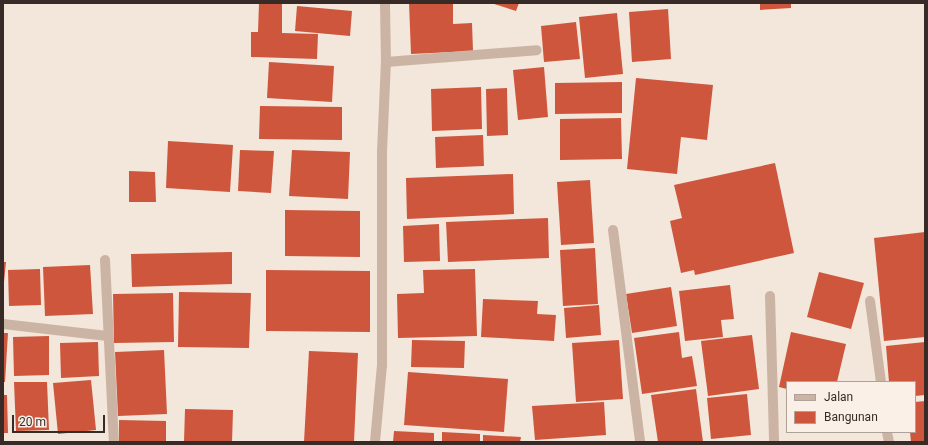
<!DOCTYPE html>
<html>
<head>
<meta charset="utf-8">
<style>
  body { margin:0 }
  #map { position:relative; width:928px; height:445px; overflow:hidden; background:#f3e6da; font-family:Roboto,sans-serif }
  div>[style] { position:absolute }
  .building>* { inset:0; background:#ce563d }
  .minor>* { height:10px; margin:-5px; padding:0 5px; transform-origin:5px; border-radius:5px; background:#ccb4a5 }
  span { translate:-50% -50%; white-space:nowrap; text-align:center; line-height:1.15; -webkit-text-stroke:3.5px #fbf0e7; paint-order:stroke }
  .frame { position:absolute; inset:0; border:4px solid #382b27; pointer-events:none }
  .legend { position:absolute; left:786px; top:381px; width:130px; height:52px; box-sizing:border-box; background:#fbf0e7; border:1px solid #ada19a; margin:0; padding:5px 7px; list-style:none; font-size:12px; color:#382b27 }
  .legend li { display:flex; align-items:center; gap:8px; height:20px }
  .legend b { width:20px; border:1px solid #ada19a }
  .scale { position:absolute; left:12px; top:415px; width:93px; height:18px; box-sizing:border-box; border:2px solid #382b27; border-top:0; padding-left:5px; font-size:12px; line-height:14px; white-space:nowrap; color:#382b27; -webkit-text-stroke:3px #fbf0e7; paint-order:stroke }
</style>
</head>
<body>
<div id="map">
  <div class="building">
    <div style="clip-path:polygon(259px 3px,282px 3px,282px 33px,318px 34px,317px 59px,251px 57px,251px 32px,258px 32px)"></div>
    <div style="clip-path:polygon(409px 3px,453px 3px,453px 24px,472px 23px,473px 51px,411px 54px)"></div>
    <div style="clip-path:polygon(491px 3px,519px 3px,516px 11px)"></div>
    <div style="clip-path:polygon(760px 3px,791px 3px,791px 8px,760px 10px)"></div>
    <div style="clip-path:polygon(297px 6px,352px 11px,350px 36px,295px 31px)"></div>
    <div style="clip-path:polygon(668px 9px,671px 59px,632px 62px,629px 12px)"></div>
    <div style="clip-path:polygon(617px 13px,623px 74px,585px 78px,579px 17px)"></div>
    <div style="clip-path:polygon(576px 22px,580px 59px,544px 62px,541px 26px)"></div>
    <div style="clip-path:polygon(269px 62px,334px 66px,332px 102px,267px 98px)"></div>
    <div style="clip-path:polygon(544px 67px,548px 117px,518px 120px,513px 70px)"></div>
    <div style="clip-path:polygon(636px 78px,713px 85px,707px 140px,681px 137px,677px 174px,627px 169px)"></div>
    <div style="clip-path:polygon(622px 82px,622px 113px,555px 114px,555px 83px)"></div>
    <div style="clip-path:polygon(481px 87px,482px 129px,432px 131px,431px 89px)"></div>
    <div style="clip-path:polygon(507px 88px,508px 135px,487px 136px,486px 89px)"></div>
    <div style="clip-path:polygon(260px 106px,342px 107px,342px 140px,259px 139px)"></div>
    <div style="clip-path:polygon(621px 118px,622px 159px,560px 160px,560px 119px)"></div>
    <div style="clip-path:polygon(483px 135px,484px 166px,436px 168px,435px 137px)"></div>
    <div style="clip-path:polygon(168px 141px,233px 145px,230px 192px,166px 188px)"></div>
    <div style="clip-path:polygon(240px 150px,274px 151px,271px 193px,238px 191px)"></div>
    <div style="clip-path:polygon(292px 150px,350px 152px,348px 199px,289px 196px)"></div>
    <div style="clip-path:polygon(775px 163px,794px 253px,695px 275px,694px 270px,681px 273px,670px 221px,682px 218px,674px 185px)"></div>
    <div style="clip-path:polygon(129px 171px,155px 172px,156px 202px,129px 202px)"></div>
    <div style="clip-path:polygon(513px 174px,514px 214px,407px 219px,406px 178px)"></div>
    <div style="clip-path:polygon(590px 180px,594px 243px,561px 245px,557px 182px)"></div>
    <div style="clip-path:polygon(285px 210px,360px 211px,360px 257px,285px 256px)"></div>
    <div style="clip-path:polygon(548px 218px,549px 258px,448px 262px,446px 222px)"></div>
    <div style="clip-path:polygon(439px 224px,440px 261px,404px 262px,403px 226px)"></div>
    <div style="clip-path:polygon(925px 232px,925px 337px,884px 341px,874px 238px)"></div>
    <div style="clip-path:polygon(595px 248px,598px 304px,563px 306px,560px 250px)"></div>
    <div style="clip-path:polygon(232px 252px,232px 284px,132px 287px,131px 254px)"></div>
    <div style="clip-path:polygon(3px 262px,6px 262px,4px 282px,3px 282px)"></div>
    <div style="clip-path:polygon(90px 265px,93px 314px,45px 316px,43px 267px)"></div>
    <div style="clip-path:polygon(40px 269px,41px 305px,9px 306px,8px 270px)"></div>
    <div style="clip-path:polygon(475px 269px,477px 336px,398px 338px,397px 294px,424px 293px,423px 270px)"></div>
    <div style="clip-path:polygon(266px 270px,370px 271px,370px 332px,266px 331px)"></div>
    <div style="clip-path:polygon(819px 272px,864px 283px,851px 329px,807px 317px)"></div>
    <div style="clip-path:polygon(730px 285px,734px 319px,721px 320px,723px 337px,685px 341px,679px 291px)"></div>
    <div style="clip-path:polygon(671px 287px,677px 326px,632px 333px,626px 294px)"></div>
    <div style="clip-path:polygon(179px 292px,251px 293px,249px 348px,178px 347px)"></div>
    <div style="clip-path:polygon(173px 293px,174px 342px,114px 343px,113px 294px)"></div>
    <div style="clip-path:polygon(483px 299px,538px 301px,537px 314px,556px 315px,554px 341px,481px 337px)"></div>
    <div style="clip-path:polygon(599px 305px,601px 335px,566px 338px,564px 308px)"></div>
    <div style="clip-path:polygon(679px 332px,682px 358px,692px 356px,697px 386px,642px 394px,634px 338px)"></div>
    <div style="clip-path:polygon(791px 332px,846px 344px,837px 382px,787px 382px,787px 389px,779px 387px)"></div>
    <div style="clip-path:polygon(3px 333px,8px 333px,5px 382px,3px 382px)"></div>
    <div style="clip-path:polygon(752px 335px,759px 389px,708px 396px,701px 341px)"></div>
    <div style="clip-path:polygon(49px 336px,49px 375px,14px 376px,13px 337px)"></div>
    <div style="clip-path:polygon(412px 340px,465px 341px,464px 368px,411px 367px)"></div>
    <div style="clip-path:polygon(619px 340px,623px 399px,576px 402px,572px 343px)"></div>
    <div style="clip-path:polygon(98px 342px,99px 376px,61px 378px,60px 343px)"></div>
    <div style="clip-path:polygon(925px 342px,925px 395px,915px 396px,915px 382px,889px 382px,886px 346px)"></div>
    <div style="clip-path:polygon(164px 350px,167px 414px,118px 416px,115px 352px)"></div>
    <div style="clip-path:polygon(309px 351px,358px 353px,354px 442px,304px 442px)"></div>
    <div style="clip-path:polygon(408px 372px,508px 379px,504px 432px,404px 425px)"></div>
    <div style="clip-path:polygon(91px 380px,96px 430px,58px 434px,53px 383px)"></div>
    <div style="clip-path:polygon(14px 382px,47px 382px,49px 430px,16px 431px)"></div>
    <div style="clip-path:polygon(696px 389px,703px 442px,658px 442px,651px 395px)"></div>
    <div style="clip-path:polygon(747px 394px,751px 435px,711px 439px,707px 398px)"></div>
    <div style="clip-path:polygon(3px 395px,7px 395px,8px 433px,3px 433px)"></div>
    <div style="clip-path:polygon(925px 401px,925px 441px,911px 442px,910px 432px,915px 432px,915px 402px)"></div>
    <div style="clip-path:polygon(604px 402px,606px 435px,535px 440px,532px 406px)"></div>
    <div style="clip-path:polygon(185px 409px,233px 410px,232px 442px,184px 442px)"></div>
    <div style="clip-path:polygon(119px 420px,166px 421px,166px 442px,119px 442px)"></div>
    <div style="clip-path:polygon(394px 431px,434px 433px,434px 442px,393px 442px)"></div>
    <div style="clip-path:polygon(442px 432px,480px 434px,480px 442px,442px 442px)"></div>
    <div style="clip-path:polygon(483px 435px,521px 437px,520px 442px,483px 442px)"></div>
  </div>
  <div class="minor">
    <div style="left:386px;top:62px;width:151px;rotate:-4.5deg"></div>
    <div style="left:613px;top:230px;width:214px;rotate:82.7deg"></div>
    <div style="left:105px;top:260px;width:182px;rotate:87.2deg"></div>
    <div style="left:770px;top:296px;width:146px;rotate:88.4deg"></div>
    <div style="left:870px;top:301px;width:82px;rotate:82.3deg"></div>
    <div style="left:3px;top:324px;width:105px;rotate:6.6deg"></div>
    <div style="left:887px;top:432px;width:10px;rotate:79deg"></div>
    <div style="left:375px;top:442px;width:77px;rotate:-84.8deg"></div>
    <div style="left:382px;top:365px;width:213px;rotate:-90deg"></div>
    <div style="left:382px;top:152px;width:90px;rotate:-87.5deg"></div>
    <div style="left:386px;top:62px;width:59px;rotate:-91deg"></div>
  </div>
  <div class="frame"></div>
  <ul class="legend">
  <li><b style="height:5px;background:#ccb4a5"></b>Jalan</li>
  <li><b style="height:11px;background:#ce563d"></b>Bangunan</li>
  </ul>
  <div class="scale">20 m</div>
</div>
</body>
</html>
